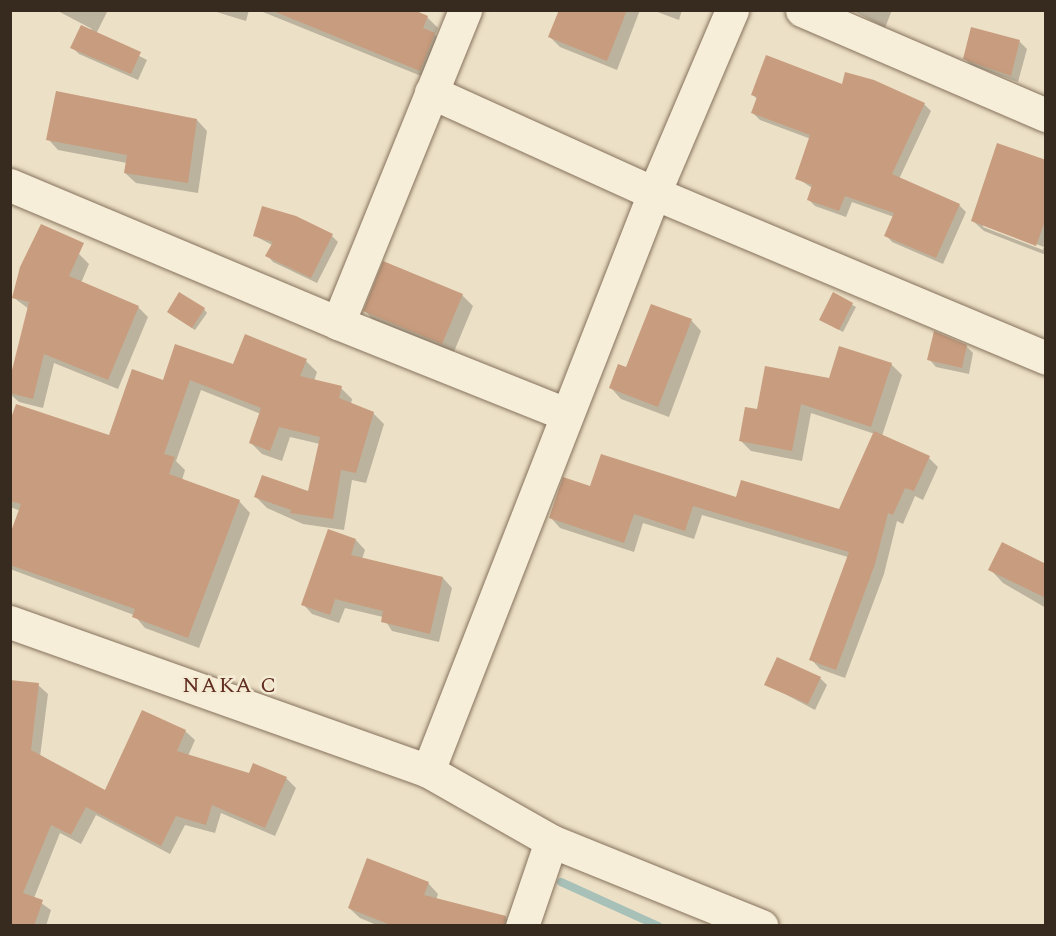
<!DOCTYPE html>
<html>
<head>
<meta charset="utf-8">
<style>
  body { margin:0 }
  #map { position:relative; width:1056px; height:936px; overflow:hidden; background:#ece0c6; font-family:Spectral,serif }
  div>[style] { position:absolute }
  .shadow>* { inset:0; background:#0003 }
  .stream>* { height:8px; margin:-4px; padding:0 4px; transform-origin:4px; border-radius:4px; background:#a7c0b8 }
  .building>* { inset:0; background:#c89c7e }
  .roads { filter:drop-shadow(0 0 2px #86725d) drop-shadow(0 0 2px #86725d) }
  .minor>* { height:33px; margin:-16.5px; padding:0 16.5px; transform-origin:16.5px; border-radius:16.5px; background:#f7eed9 }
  span { translate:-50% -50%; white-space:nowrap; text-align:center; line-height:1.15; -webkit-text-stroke:5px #f4ebd5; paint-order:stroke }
  .quarter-label { font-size:22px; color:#612e21; letter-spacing:1.5px }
  .frame { position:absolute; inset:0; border:12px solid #372b20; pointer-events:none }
</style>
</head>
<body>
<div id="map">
  <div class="shadow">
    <div style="clip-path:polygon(56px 10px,108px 10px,96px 34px,147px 60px,138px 80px,79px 54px,72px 47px,92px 29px)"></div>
    <div style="clip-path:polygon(210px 10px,249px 10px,246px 21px)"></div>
    <div style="clip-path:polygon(258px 10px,410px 10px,427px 17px,438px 28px,435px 35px,445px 45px,431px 80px)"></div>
    <div style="clip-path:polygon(561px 10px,640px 10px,617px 70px,560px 47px,550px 37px)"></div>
    <div style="clip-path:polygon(652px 10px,682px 10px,679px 20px)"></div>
    <div style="clip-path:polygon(892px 10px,885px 28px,854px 11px)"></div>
    <div style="clip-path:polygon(1020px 42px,1027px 49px,1018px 82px,971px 65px,964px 58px)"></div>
    <div style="clip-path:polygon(843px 86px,924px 104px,931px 111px,899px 179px,959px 205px,966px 212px,943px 264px,892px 242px,886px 235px,894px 217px,852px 202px,846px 217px,815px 206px,808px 199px,812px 188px,797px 178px,811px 139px,760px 120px,753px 113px,758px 100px,753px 95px)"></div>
    <div style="clip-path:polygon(197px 120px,207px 131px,198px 193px,136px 183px,125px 173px,127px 163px,58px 150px,48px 139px)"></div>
    <div style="clip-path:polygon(evenodd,1046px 161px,1046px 255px,984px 231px,973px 221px,1046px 161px,983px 224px,1044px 247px,1043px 250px,983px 227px,983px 224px)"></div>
    <div style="clip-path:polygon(255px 236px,332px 236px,338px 242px,317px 283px,273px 262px,267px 255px,272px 245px)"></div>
    <div style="clip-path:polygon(32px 249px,79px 254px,89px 264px,81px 283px,138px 307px,148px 317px,118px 389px,54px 363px,43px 408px,19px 402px,10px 394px,29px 309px,14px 298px)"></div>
    <div style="clip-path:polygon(834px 294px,856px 307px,843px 332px,821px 320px)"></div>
    <div style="clip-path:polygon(462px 295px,473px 306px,453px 354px,375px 322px,365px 311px)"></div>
    <div style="clip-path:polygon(204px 309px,207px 313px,195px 330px,172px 315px)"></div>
    <div style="clip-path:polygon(691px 320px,701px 331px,669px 417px,621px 399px,611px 388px)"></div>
    <div style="clip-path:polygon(246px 336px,306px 361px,317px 372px,314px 381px,341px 388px,352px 399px,351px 404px,373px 413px,384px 424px,366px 483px,352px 480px,344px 530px,303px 524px,267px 508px,256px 497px,309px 493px,320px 444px,290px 437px,282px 461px,262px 454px,251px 443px,261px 414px,201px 390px,176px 461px,185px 470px,182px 480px,239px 501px,250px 513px,199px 648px,145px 628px,134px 615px,10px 569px,10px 539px,21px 511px,10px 507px,10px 423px,110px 437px,164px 381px,234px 366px)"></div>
    <div style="clip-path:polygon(966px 346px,973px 353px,969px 374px,936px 367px,929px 359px)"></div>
    <div style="clip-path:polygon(891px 364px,902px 375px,882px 436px,929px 458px,938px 467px,923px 500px,915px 496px,903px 524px,897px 521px,884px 574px,845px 678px,820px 669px,811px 659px,848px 557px,702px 515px,694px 539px,643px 523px,634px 552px,560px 528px,551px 518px,591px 488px,840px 511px,875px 434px,811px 413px,802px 461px,751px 451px,741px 441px,759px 411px,830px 379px)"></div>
    <div style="clip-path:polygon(356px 540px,365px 550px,362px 559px,443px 578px,452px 588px,439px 642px,392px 631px,383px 617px,345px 608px,339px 623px,312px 614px,303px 604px)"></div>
    <div style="clip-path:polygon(1046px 559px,1046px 608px,1003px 583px,990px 569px,1044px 565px)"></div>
    <div style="clip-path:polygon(820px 678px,827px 685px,815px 710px,766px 684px)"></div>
    <div style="clip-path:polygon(38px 685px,48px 694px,40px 757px,106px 792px,185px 731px,195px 740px,188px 756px,249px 775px,254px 765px,287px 779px,296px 788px,275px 836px,221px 813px,215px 833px,185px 825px,170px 854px,96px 815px,81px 844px,60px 833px,34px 898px,51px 910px,46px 926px,10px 926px)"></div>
    <div style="clip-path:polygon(428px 883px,438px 894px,436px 900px,505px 917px,514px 926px,379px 926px,360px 918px,349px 908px)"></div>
  </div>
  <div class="stream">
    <div style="left:561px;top:882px;width:107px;rotate:24.4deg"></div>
  </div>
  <div class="building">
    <div style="clip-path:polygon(414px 10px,428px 16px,423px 28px,435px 33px,420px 71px,273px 11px)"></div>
    <div style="clip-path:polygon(559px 10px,627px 10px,607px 61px,548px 37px)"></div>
    <div style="clip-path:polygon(81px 25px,141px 52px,131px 74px,70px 48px)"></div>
    <div style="clip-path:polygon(971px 27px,1020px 40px,1011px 76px,963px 59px)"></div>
    <div style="clip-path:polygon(766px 55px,842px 84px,845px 72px,874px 80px,925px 103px,892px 174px,960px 204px,936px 258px,884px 236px,894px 213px,845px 196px,839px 211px,807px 200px,812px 185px,795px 179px,810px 135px,751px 113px,757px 97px,751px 95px)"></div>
    <div style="clip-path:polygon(56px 91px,197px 119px,188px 183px,124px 173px,127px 155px,46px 140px)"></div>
    <div style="clip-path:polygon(997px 143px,1046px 160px,1046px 218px,1036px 246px,971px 221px)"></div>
    <div style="clip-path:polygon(262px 206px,296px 216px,333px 234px,311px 278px,265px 256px,273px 242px,253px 236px)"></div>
    <div style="clip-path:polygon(41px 224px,84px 243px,69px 276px,139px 306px,108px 380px,44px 354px,33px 399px,10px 393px,10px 378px,29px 302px,12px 298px,20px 267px)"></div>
    <div style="clip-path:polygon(383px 261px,463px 294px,442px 344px,363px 311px)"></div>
    <div style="clip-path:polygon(179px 292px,205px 308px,192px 328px,167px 312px)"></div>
    <div style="clip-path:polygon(833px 292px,853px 303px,839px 330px,819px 320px)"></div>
    <div style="clip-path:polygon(651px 304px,692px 319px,658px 407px,609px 388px,618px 364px,626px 367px)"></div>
    <div style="clip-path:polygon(934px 331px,967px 345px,962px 368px,927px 360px)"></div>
    <div style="clip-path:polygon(245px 334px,307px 359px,300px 376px,342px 386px,339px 398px,374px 412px,356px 473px,341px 470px,333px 519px,290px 513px,291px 510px,254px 497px,262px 475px,308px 491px,320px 437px,279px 427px,270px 451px,249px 443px,261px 408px,190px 380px,164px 454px,175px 457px,169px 474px,240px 500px,188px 638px,132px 617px,135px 609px,10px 565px,10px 534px,21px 504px,10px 501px,10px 421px,16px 404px,109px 435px,132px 369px,163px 380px,175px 344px,233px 364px)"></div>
    <div style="clip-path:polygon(839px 346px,892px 363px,871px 427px,801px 404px,792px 451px,739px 441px,745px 407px,757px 409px,765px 366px,829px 378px)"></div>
    <div style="clip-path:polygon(874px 431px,930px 456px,914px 491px,905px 488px,893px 515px,888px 513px,875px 564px,836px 670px,809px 660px,849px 552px,693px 506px,685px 531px,634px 514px,624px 543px,549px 518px,563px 477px,590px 486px,601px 454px,736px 497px,741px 480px,839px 509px)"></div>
    <div style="clip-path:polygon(328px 529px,356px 539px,351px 555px,443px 577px,430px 634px,381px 622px,383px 611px,335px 599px,330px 615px,301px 605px)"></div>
    <div style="clip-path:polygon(1002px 542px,1046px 564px,1046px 598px,988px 570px)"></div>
    <div style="clip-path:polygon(777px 657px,821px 677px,808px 704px,764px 685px)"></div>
    <div style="clip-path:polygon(10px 680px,39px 683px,31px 750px,105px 790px,142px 710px,186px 730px,177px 751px,249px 773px,253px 763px,287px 777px,265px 828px,212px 805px,206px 825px,176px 816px,161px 846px,86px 807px,71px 835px,51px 825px,23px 893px,43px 900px,34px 926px,10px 926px)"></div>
    <div style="clip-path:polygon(367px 858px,429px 882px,424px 895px,506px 916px,504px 926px,393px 926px,348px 908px)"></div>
  </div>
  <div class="roads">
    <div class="minor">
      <div style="left:802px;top:10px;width:266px;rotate:23.3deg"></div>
      <div style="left:431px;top:92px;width:245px;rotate:24.4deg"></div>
      <div style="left:654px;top:193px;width:425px;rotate:22.8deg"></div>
      <div style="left:10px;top:185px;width:356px;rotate:22.8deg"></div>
      <div style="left:338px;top:323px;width:245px;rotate:21.8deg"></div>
      <div style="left:338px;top:323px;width:338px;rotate:-67.9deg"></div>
      <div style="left:10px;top:622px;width:444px;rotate:19.6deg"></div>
      <div style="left:428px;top:771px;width:142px;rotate:29.6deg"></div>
      <div style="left:551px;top:841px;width:90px;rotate:108.8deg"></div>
      <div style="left:428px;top:771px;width:621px;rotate:-68.64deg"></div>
      <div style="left:654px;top:193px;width:199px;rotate:-66.9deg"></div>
      <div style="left:551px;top:841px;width:227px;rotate:22deg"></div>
    </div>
  </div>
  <div class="quarter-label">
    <span style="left:230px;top:686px">NAKA C</span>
  </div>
  <div class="frame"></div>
</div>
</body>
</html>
